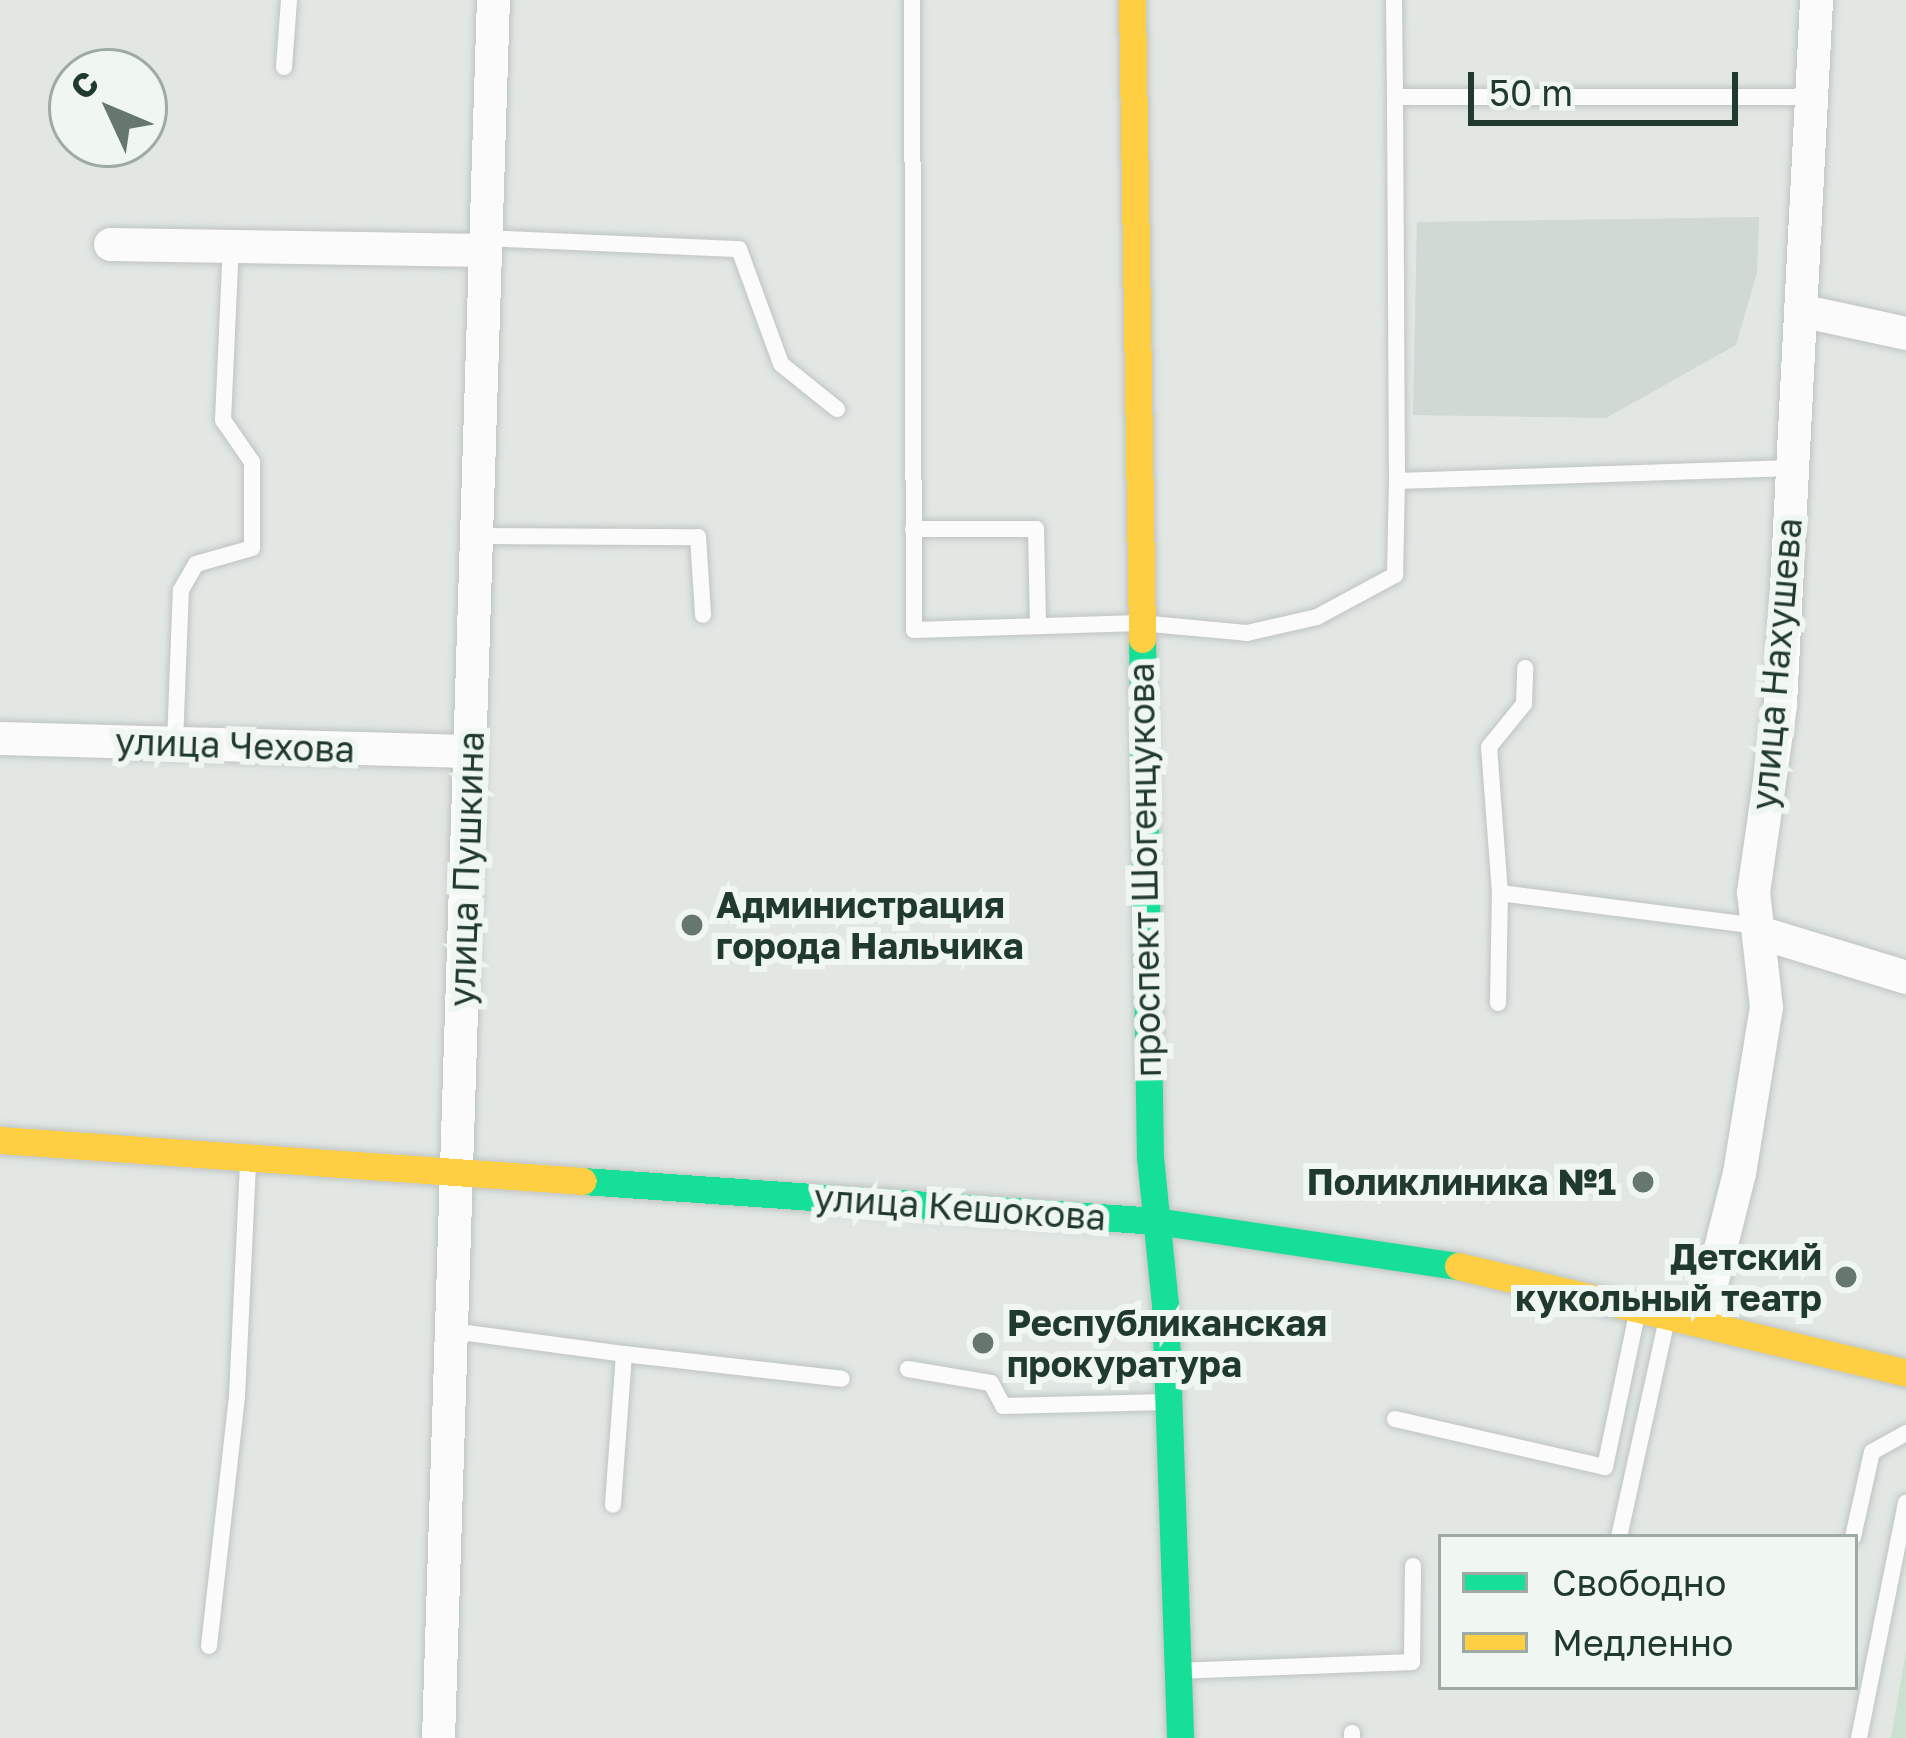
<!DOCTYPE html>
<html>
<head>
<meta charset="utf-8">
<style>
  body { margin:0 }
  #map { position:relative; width:1906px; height:1738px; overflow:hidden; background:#e2e7e4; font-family:"Golos Text",sans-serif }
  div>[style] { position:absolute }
  .built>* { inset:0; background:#d0d9d4 }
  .green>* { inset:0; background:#cbe1cf }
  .roads { filter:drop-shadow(0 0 3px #bfc4c1) drop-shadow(0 0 3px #bfc4c1) }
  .lane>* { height:16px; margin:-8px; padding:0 8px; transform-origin:8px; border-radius:8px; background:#fbfbfb }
  .street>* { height:33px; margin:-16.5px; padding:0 16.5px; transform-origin:16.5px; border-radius:16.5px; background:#fbfbfb }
  .fast>* { height:27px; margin:-13.5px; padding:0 13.5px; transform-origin:13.5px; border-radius:13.5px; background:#16e098 }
  .slow>* { height:27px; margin:-13.5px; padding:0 13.5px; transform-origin:13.5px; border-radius:13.5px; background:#ffcf43 }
  .dots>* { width:33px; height:33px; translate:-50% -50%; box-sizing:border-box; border:6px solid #f0f7f2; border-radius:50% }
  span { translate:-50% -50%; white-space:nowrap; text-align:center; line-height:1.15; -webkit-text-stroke:12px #f0f7f2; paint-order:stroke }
  .street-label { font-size:36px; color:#213a30 }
  .poi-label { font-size:36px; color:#213a30; font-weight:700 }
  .left { translate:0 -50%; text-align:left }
  .right { translate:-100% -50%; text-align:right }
  .legend { position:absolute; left:1438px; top:1534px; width:420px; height:156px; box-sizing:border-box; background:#f0f7f2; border:3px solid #9daba4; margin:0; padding:15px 21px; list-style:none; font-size:36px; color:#213a30 }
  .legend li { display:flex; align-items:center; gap:24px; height:60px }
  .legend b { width:60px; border:3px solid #9daba4 }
  .north { position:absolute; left:48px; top:48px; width:120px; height:120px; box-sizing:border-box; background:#f0f7f2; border:3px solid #9daba4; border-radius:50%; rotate:314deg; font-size:33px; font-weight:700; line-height:48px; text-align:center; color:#213a30 }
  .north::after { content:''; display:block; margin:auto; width:42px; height:54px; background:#65776f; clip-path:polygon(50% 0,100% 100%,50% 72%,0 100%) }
  .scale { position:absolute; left:1468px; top:72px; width:270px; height:54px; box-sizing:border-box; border:6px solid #213a30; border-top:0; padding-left:15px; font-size:36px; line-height:42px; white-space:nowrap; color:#213a30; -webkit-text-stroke:9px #f0f7f2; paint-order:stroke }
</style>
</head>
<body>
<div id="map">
  <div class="built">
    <div style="clip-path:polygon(1759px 217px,1757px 273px,1736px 345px,1606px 418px,1413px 415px,1417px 222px)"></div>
  </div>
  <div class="green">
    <div style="clip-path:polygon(1906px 1652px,1906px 1738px,1891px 1738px)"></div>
  </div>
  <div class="roads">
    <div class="lane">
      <div style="left:912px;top:0;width:630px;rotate:89.82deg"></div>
      <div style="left:914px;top:630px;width:226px;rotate:-1.8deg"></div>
      <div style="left:1140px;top:623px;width:107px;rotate:5.3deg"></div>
      <div style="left:1247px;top:633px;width:72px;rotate:-12.9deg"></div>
      <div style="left:1317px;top:617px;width:89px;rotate:-28.3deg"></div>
      <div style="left:1395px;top:575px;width:94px;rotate:-88.8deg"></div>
      <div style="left:1397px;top:481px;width:395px;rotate:-1.9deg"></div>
      <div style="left:1394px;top:0;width:97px;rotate:89.4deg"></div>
      <div style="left:284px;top:67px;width:67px;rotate:-85.7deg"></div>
      <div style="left:485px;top:238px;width:254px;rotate:2.5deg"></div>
      <div style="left:739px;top:249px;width:122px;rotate:69.9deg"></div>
      <div style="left:781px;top:364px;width:72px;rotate:38.8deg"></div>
      <div style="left:1397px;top:481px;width:384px;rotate:-90.3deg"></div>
      <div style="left:1395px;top:97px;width:416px"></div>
      <div style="left:913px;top:529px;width:123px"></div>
      <div style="left:1036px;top:529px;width:97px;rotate:88.8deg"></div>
      <div style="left:477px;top:536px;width:221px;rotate:0.3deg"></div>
      <div style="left:698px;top:537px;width:78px;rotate:86.3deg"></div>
      <div style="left:175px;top:743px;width:153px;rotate:-87.8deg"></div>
      <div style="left:181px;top:590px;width:30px;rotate:-60deg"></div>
      <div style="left:196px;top:564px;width:58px;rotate:-15.9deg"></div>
      <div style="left:252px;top:548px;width:86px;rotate:-90deg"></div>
      <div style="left:252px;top:462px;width:51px;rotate:-124.6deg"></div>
      <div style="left:223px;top:420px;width:173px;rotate:-87.4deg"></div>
      <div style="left:1500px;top:893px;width:146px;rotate:-94.3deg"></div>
      <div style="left:1489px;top:747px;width:55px;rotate:-50.9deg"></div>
      <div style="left:1524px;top:704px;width:36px;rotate:-88deg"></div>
      <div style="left:1498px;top:1003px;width:110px;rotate:-89deg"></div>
      <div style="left:1500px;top:893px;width:260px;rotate:7.3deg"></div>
      <div style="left:452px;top:1331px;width:174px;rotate:7.6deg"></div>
      <div style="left:624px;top:1354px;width:151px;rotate:94.2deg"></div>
      <div style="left:624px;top:1354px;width:219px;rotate:6.5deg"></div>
      <div style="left:908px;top:1369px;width:84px;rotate:9.6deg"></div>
      <div style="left:991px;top:1383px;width:26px;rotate:62deg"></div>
      <div style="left:1003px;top:1406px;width:164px;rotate:-1.4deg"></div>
      <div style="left:1395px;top:1419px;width:215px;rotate:12.9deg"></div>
      <div style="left:1605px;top:1467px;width:156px;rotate:-78.2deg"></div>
      <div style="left:1619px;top:1537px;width:223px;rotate:-77.6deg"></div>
      <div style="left:1853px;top:1537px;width:87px;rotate:-77.4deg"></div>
      <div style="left:1872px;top:1452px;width:39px;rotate:-29deg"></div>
      <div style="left:209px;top:1646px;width:251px;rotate:-83.6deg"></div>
      <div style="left:237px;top:1397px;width:235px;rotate:-87.3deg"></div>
      <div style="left:1177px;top:1671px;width:235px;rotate:-2.2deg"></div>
      <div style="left:1412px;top:1662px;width:96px;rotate:-89.4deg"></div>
      <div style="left:1352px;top:1733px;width:5px;rotate:90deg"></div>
      <div style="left:1859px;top:1738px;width:240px;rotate:-78.7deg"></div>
    </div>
    <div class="street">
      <div style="left:110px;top:244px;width:375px;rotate:0.9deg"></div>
      <div style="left:1800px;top:310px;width:108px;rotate:12.2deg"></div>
      <div style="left:0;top:738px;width:469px;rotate:1.6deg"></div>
      <div style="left:1759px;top:932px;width:154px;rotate:17deg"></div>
      <div style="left:1702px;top:1320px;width:152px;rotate:-75.9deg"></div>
      <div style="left:1739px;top:1173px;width:168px;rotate:-80.8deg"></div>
      <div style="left:1766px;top:1007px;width:116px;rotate:-96.4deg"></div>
      <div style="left:1753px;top:892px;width:190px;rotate:-81.8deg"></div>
      <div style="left:1780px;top:704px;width:705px;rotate:-87.07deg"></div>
      <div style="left:438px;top:1738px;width:1739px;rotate:-88.19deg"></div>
    </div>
    <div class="fast">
      <div style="left:1142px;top:639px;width:518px;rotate:89.12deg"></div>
      <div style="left:1150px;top:1157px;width:148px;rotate:84.2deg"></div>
      <div style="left:1165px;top:1304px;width:434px;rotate:88deg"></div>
      <div style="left:583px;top:1181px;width:574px;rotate:3.99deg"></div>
      <div style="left:1156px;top:1221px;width:305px;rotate:8.5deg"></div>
    </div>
    <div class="slow">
      <div style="left:1132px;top:0;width:639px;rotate:89.1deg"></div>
      <div style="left:0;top:1140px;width:584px;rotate:4.02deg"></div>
      <div style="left:1458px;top:1266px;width:461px;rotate:13.4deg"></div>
    </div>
  </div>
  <div class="dots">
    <div style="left:692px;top:925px;background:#65776f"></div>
    <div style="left:1643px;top:1182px;background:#65776f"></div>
    <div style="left:1846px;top:1277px;background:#65776f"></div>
    <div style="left:983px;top:1343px;background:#65776f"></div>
  </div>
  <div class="street-label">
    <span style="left:1776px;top:664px;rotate:-85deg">улица Нахушева</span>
    <span style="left:235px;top:745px;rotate:2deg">улица Чехова</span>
    <span style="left:466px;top:869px;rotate:-88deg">улица Пушкина</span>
    <span style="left:1144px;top:870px;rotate:-91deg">проспект Шогенцукова</span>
    <span style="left:960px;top:1207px;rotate:4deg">улица Кешокова</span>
  </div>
  <div class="poi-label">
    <span class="left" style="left:716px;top:925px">Администрация<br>города Нальчика</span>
    <span class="right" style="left:1616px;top:1182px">Поликлиника №1</span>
    <span class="right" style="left:1822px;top:1277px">Детский<br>кукольный театр</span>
    <span class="left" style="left:1007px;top:1343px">Республиканская<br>прокуратура</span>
  </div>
  <ul class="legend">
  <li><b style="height:15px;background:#16e098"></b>Свободно</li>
  <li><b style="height:15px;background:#ffcf43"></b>Медленно</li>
  </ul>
  <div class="north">С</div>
  <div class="scale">50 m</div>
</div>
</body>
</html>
